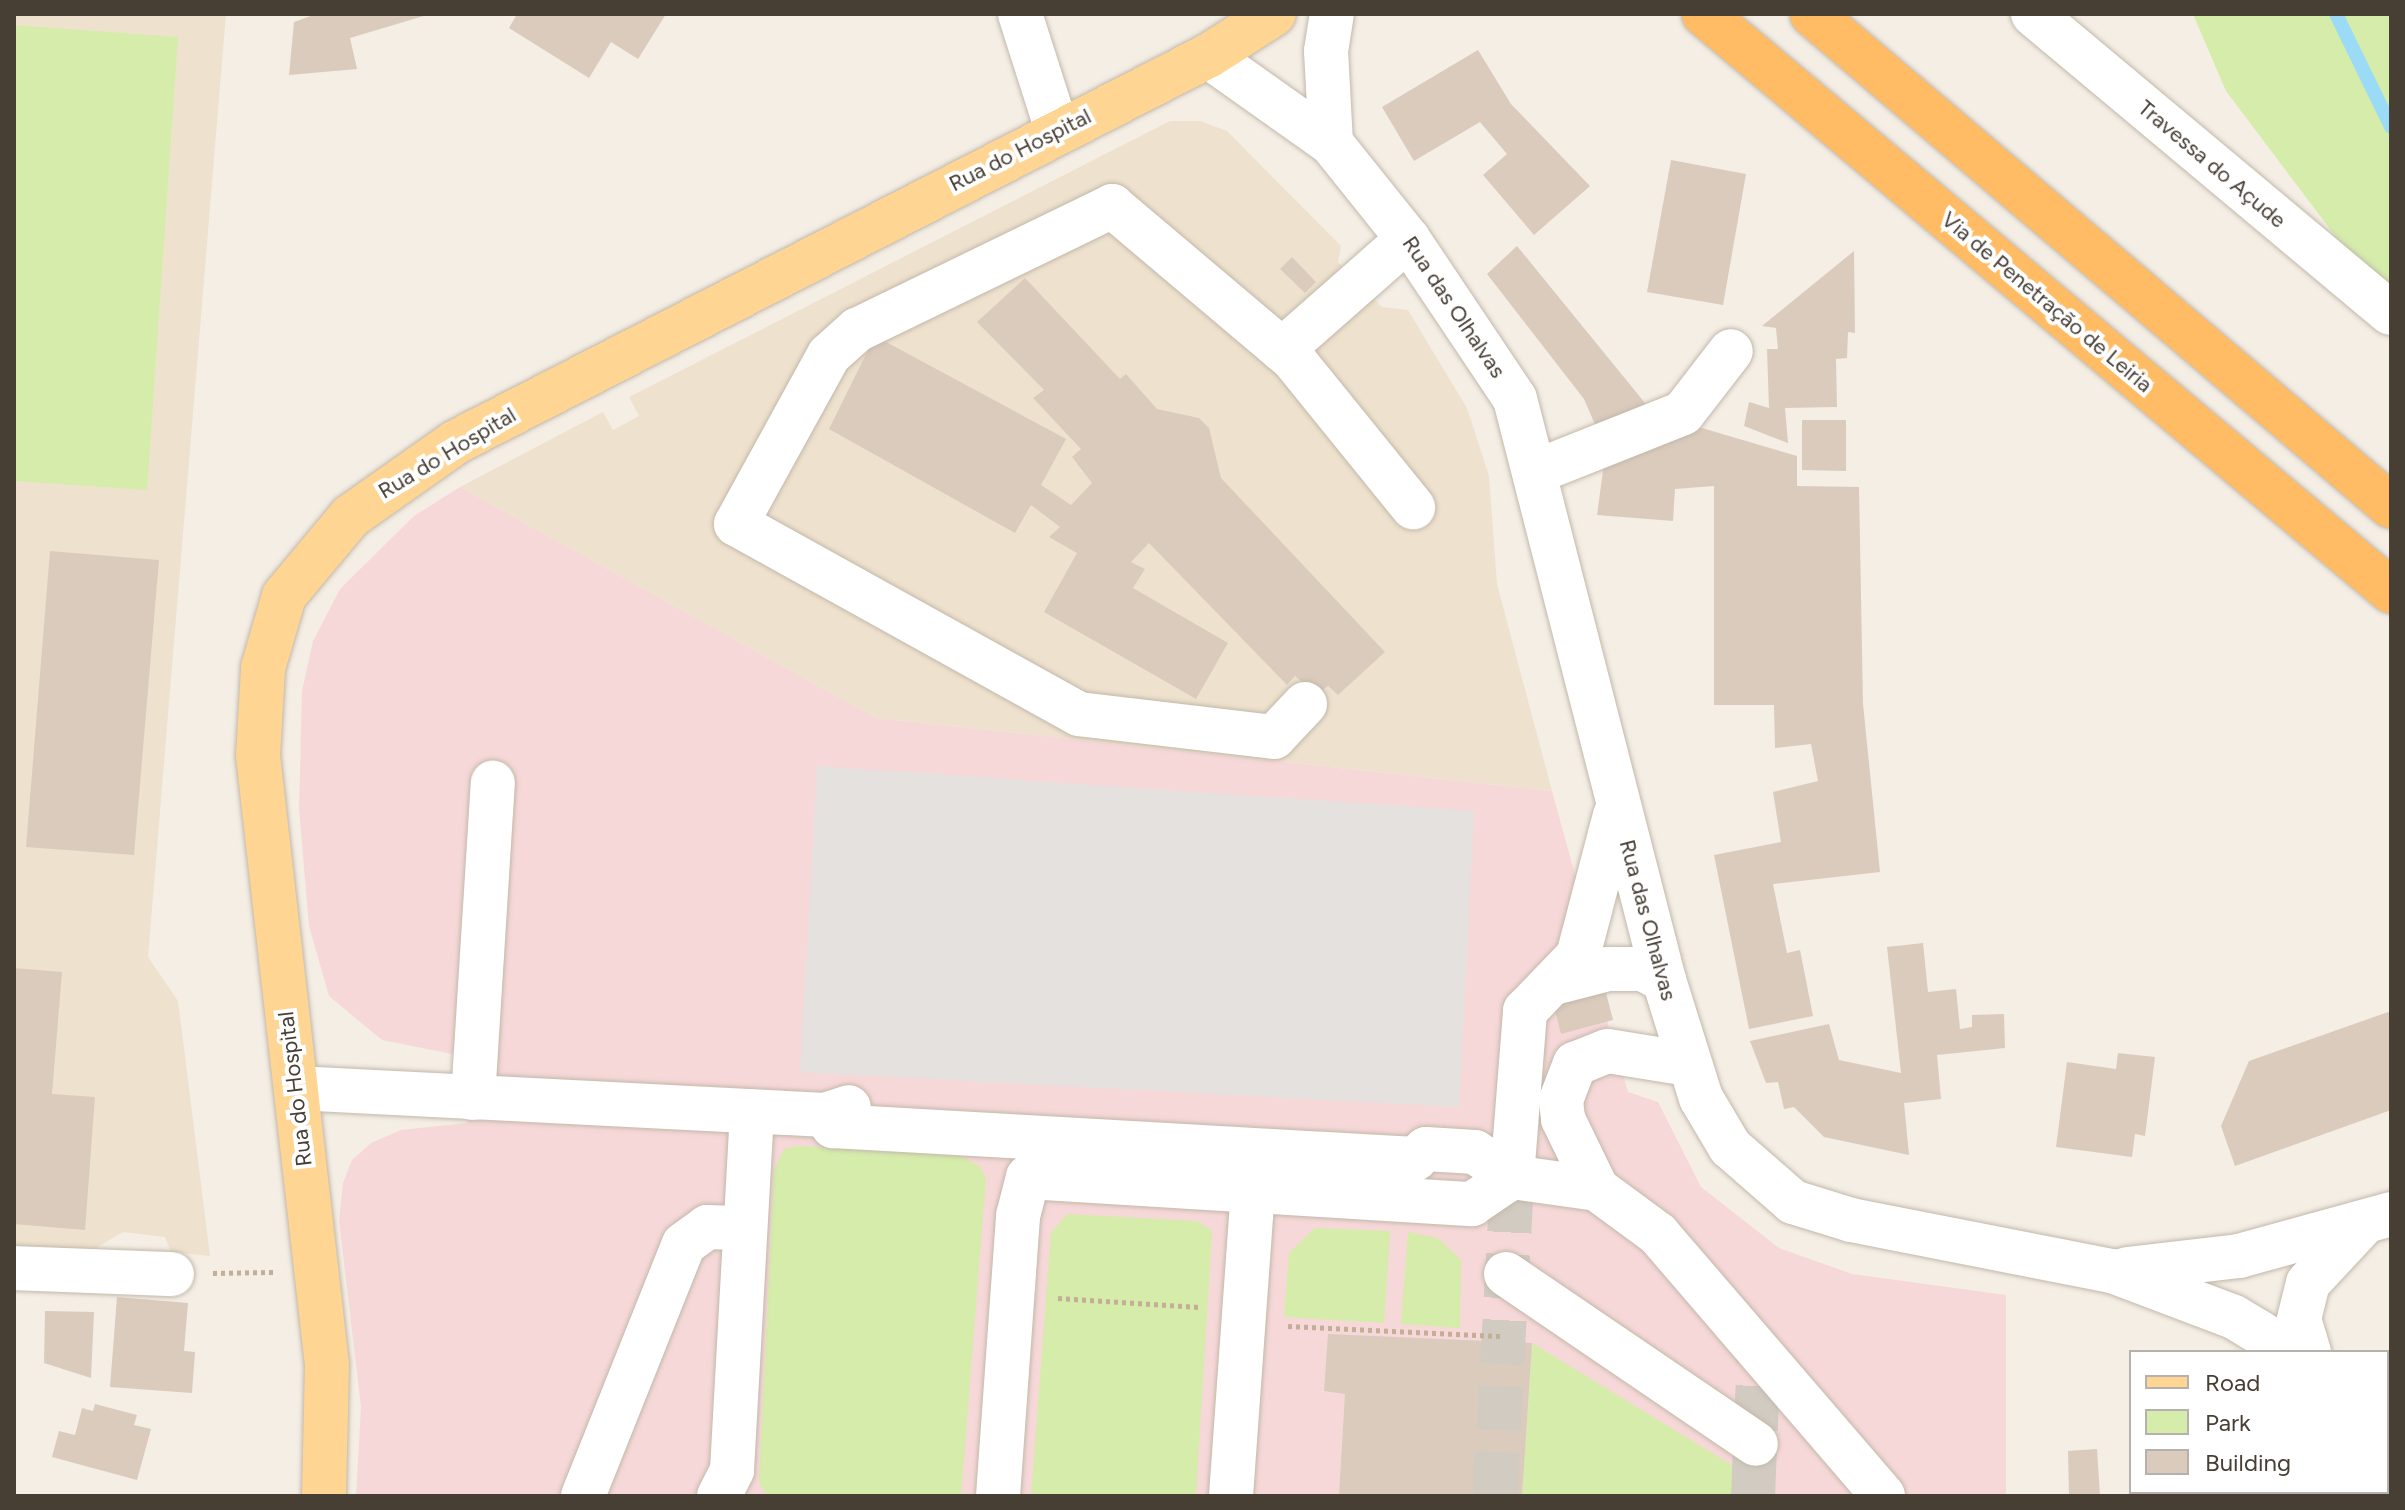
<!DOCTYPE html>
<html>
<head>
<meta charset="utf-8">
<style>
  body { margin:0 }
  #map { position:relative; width:2405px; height:1510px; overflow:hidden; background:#f4eee5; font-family:Figtree,sans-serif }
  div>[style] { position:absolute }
  .education>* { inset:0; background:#eee2ce }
  .medical>* { inset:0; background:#f6d8d8 }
  .green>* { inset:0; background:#d5ecaa }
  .parking>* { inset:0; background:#e4e1de }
  .stream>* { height:14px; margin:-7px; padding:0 7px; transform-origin:7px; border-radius:7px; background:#9cdbf6 }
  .building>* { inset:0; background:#dacbbd }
  .minor-tunnel>* { height:44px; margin-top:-22px; transform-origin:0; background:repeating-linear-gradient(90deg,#d1cbc2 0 44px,transparent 0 66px) }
  .path>* { height:5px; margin-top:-2.5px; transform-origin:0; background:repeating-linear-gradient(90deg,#c3af97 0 4px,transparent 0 8px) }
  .roads { filter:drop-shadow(0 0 2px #c3b8aa) drop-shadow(0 0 2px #c3b8aa) }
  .minor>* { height:44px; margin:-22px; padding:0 22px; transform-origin:22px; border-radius:22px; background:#fff }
  .major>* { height:44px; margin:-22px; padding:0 22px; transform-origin:22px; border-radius:22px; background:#ffd593 }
  .highway>* { height:44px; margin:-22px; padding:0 22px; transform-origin:22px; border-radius:22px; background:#ffbc65 }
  span { translate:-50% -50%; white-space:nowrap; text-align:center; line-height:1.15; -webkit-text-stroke:8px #fff; paint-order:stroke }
  .street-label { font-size:22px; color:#473e34 }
  .frame { position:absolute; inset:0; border:16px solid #473e34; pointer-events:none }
  .legend { position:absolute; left:2129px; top:1350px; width:260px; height:144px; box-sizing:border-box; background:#fff; border:2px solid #b5b2ae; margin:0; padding:10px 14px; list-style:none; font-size:24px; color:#473e34 }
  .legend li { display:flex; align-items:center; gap:16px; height:40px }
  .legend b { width:40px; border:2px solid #b5b2ae }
</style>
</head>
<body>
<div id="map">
  <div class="education">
    <div style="clip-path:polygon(14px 14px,226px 14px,148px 957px,178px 1001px,210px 1256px,171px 1252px,165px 1237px,123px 1232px,94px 1249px,14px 1246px)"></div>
    <div style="clip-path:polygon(1170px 121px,1200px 121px,1227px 131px,1341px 246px,1338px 262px,1382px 307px,1408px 310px,1467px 408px,1489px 476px,1497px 584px,1552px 791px,876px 718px,460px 487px,603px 412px,613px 430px,639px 416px,629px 397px)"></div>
  </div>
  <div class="medical">
    <div style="clip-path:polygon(460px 487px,876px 718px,1552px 791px,1579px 889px,1575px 912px,1628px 1092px,1658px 1102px,1701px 1187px,1779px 1248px,1852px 1274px,2006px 1295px,2006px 1496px,356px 1496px,361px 1407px,339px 1220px,343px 1183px,352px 1160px,371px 1143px,401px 1130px,467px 1123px,472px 1058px,382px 1040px,329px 996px,309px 926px,299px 809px,302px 691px,313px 641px,340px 589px,414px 516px)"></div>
  </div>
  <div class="green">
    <div style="clip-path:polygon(2193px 14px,2391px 14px,2391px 286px,2354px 261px,2226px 91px)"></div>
    <div style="clip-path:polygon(14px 25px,178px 37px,147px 490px,14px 481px)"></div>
    <div style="clip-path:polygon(797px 1146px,955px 1153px,979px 1166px,986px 1178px,961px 1496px,768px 1496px,759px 1483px,774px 1170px,784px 1149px)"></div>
    <div style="clip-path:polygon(1067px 1214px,1197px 1221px,1212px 1231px,1196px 1496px,1031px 1496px,1051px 1233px)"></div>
    <div style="clip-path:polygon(1315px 1228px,1390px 1231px,1384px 1323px,1284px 1317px,1289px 1253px)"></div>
    <div style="clip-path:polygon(1408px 1232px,1438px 1238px,1461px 1260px,1460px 1328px,1401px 1324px)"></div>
    <div style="clip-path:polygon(1532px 1343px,1735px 1467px,1734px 1496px,1522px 1496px)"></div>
  </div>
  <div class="parking">
    <div style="clip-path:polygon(817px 766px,1474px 811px,1459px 1107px,800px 1072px)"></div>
  </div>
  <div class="stream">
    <div style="left:2336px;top:14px;width:126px;rotate:64deg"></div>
  </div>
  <div class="building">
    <div style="clip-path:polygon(316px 14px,427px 14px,427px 15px,350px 38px,357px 69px,289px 75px,294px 22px)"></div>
    <div style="clip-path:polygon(517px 14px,666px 14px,638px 59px,611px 42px,589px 78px,509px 28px)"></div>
    <div style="clip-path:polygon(1478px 50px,1511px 104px,1590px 186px,1534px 235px,1483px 175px,1507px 154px,1480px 122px,1414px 161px,1382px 107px)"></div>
    <div style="clip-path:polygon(1671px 160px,1746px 174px,1723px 305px,1647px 292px)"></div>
    <div style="clip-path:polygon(1517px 246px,1658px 419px,1603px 443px,1584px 399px,1487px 274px)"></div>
    <div style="clip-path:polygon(1854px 251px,1855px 333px,1848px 332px,1847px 358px,1836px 359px,1837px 407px,1785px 408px,1788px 443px,1744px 426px,1749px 402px,1769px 408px,1767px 349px,1778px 349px,1776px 328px,1762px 326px)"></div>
    <div style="clip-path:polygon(1292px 257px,1316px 282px,1305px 293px,1280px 269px)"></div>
    <div style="clip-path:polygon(1025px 278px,1120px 379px,1126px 374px,1157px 409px,1199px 418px,1209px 428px,1221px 478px,1385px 652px,1338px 695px,1328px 686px,1317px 694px,1295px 676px,1287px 685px,1149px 543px,1131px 562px,1145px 569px,1133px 588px,1228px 643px,1196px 699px,1044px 612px,1077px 553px,1049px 537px,1060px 527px,1031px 505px,1015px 533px,829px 429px,875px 336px,1066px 439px,1041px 485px,1071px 505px,1092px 483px,1072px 457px,1081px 449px,1033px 398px,1044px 390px,977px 322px)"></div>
    <div style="clip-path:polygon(1802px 420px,1846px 420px,1846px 471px,1802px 470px)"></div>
    <div style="clip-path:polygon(1685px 423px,1797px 456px,1797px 486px,1859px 487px,1863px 704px,1880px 872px,1773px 884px,1787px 953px,1800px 950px,1813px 1016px,1749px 1029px,1714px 855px,1781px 842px,1773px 792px,1818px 781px,1811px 744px,1775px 748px,1774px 705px,1714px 705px,1714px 486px,1675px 489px,1673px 521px,1597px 515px,1605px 456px)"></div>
    <div style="clip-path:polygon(50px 551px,159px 560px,134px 855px,26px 847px)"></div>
    <div style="clip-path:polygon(1923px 943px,1928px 992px,1956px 989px,1960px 1029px,1972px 1027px,1972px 1015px,2004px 1014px,2005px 1048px,1937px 1055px,1941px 1099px,1904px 1103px,1909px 1155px,1824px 1137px,1794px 1107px,1784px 1109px,1778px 1082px,1766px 1083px,1750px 1041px,1829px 1024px,1839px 1060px,1901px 1073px,1887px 947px)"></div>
    <div style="clip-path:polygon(14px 968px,62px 972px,52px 1094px,95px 1097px,85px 1230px,14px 1224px)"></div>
    <div style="clip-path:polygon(1605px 989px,1613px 1020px,1561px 1034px,1553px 1003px)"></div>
    <div style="clip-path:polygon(2391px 1011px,2391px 1110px,2235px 1166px,2221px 1126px,2249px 1061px)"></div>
    <div style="clip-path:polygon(2118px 1053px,2155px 1057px,2145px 1136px,2135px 1134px,2132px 1157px,2056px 1147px,2067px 1062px,2116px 1069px)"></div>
    <div style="clip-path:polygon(117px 1297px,188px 1303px,184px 1351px,195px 1352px,192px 1393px,110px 1387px)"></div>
    <div style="clip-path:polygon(45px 1311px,94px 1312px,91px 1378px,44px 1363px)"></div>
    <div style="clip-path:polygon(1328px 1334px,1532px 1343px,1522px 1496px,1339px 1496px,1345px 1394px,1324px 1391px)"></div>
    <div style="clip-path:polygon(95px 1404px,137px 1415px,134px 1425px,151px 1429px,137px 1480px,52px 1457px,59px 1431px,75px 1435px,82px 1408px,93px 1411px)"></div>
    <div style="clip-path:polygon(2097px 1449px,2100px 1496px,2069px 1496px,2068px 1451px)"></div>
  </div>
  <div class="minor-tunnel">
    <div style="left:1495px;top:1496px;width:319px;rotate:-86.9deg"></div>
    <div style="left:1753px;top:1496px;width:144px;rotate:-87.6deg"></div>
  </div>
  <div class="path">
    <div style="left:213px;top:1273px;width:62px;rotate:-0.9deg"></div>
    <div style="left:1058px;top:1298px;width:141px;rotate:3.7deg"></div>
    <div style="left:1288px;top:1326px;width:215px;rotate:2.7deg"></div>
  </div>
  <div class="roads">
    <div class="minor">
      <div style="left:1020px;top:14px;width:122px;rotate:72.3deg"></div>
      <div style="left:2033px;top:14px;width:466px;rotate:39.9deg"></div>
      <div style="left:1208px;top:56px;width:151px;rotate:35.3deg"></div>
      <div style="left:1331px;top:143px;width:123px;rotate:51.3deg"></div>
      <div style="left:1408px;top:239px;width:192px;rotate:56.2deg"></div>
      <div style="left:1515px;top:399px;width:600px;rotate:75.62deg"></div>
      <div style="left:1664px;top:980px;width:124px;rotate:72.6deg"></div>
      <div style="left:1701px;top:1098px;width:57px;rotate:59.4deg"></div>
      <div style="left:1730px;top:1147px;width:84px;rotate:41.1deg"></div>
      <div style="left:1793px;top:1202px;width:61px;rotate:17.2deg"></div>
      <div style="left:1851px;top:1220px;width:266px;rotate:11.1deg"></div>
      <div style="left:2112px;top:1271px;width:130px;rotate:20.7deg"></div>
      <div style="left:2234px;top:1317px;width:68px;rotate:31.1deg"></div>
      <div style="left:1331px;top:143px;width:92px;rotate:-93.1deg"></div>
      <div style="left:1326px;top:51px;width:37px;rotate:-81deg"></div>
      <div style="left:1282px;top:350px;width:168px;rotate:-41.4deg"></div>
      <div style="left:1535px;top:472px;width:159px;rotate:-21.7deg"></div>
      <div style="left:1683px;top:413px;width:78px;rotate:-52.3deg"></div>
      <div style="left:1305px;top:704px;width:45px;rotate:133.2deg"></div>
      <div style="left:1274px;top:737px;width:196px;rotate:-173.3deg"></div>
      <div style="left:1079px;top:714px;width:392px;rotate:-151deg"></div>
      <div style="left:736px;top:524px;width:193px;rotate:-61.2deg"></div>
      <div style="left:829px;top:355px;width:38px;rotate:-42deg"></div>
      <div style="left:857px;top:330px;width:284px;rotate:-25.9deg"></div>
      <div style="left:1112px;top:206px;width:237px;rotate:40.2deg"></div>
      <div style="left:1293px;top:359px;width:191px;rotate:51deg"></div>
      <div style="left:1554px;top:983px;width:56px;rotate:-14.5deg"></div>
      <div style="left:1608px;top:969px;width:35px"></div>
      <div style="left:1643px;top:969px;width:24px;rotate:28deg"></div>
      <div style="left:296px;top:1088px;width:530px;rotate:2.92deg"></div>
      <div style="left:825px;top:1115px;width:25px;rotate:-18deg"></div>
      <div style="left:473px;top:1098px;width:316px;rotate:-86.4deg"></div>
      <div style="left:825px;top:1115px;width:14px;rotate:54deg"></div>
      <div style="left:833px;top:1126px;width:583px;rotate:3.25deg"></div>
      <div style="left:1415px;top:1159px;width:15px;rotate:-42deg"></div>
      <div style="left:1426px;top:1149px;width:49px;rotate:3.5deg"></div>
      <div style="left:1475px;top:1152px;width:45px;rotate:34deg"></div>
      <div style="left:1512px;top:1177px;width:86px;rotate:8deg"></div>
      <div style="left:1597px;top:1189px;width:76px;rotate:36.4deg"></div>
      <div style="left:1658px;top:1234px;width:345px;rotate:49.3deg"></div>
      <div style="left:1512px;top:1177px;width:167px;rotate:-85.5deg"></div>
      <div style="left:1525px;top:1011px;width:76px;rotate:-46.1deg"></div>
      <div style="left:1578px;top:956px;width:146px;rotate:-75.3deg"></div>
      <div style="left:1597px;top:1189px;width:78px;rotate:-115.9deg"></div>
      <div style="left:1563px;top:1119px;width:19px;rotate:-96deg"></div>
      <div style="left:1561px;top:1100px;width:39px;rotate:-69deg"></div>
      <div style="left:1575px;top:1064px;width:35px;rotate:-22deg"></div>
      <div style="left:1608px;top:1051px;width:81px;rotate:9.2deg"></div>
      <div style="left:14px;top:1268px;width:158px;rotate:2.2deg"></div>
      <div style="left:2127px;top:1269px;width:113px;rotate:-6.6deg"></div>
      <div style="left:2239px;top:1256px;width:158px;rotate:-15.4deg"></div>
      <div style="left:1506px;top:1274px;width:302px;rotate:34.2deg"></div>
      <div style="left:2309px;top:1352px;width:34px;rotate:-107deg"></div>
      <div style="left:2299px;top:1319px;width:37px;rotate:-76deg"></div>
      <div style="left:2308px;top:1283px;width:81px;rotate:-47deg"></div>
      <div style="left:2384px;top:1492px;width:4px;rotate:76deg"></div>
      <div style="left:583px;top:1496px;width:271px;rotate:-68.2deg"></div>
      <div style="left:684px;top:1244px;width:29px;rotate:-36deg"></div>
      <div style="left:707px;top:1227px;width:36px;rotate:2deg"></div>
      <div style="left:719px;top:1496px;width:29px;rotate:-63deg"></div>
      <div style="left:732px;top:1470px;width:359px;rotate:-86.8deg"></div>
      <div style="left:998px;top:1496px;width:281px;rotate:-85.9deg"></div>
      <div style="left:1018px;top:1216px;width:40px;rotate:-75.6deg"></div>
      <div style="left:1028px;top:1177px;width:445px;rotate:3.5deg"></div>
      <div style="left:1472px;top:1204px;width:48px;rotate:-34deg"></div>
      <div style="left:1231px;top:1496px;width:309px;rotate:-85.9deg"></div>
    </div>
    <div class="major">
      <div style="left:324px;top:1496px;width:131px;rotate:-88.7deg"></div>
      <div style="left:327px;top:1365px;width:613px;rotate:-96.46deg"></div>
      <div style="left:258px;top:756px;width:88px;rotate:-86.7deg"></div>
      <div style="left:263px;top:668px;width:75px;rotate:-73.7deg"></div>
      <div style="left:284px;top:596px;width:104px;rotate:-50.1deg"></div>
      <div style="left:351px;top:516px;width:128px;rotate:-35.2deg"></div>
      <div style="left:456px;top:442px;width:845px;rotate:-27.17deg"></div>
      <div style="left:1208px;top:56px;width:78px;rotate:-32.5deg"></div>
    </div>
    <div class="highway">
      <div style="left:1704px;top:14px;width:897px;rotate:40.03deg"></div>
      <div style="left:1812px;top:14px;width:760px;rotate:40.36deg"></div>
    </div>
  </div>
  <div class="street-label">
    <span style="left:1020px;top:150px;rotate:-27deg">Rua do Hospital</span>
    <span style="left:2212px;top:164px;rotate:40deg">Travessa do Açude</span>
    <span style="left:2047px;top:302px;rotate:40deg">Via de Penetração de Leiria</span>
    <span style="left:1454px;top:307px;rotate:56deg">Rua das Olhalvas</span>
    <span style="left:447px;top:453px;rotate:-31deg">Rua do Hospital</span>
    <span style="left:1648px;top:920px;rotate:75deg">Rua das Olhalvas</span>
    <span style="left:295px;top:1089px;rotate:-97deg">Rua do Hospital</span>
  </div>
  <div class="frame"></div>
  <ul class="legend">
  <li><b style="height:10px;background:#ffd593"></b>Road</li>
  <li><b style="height:22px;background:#d5ecaa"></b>Park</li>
  <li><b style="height:22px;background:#dacbbd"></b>Building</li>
  </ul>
</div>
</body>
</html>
